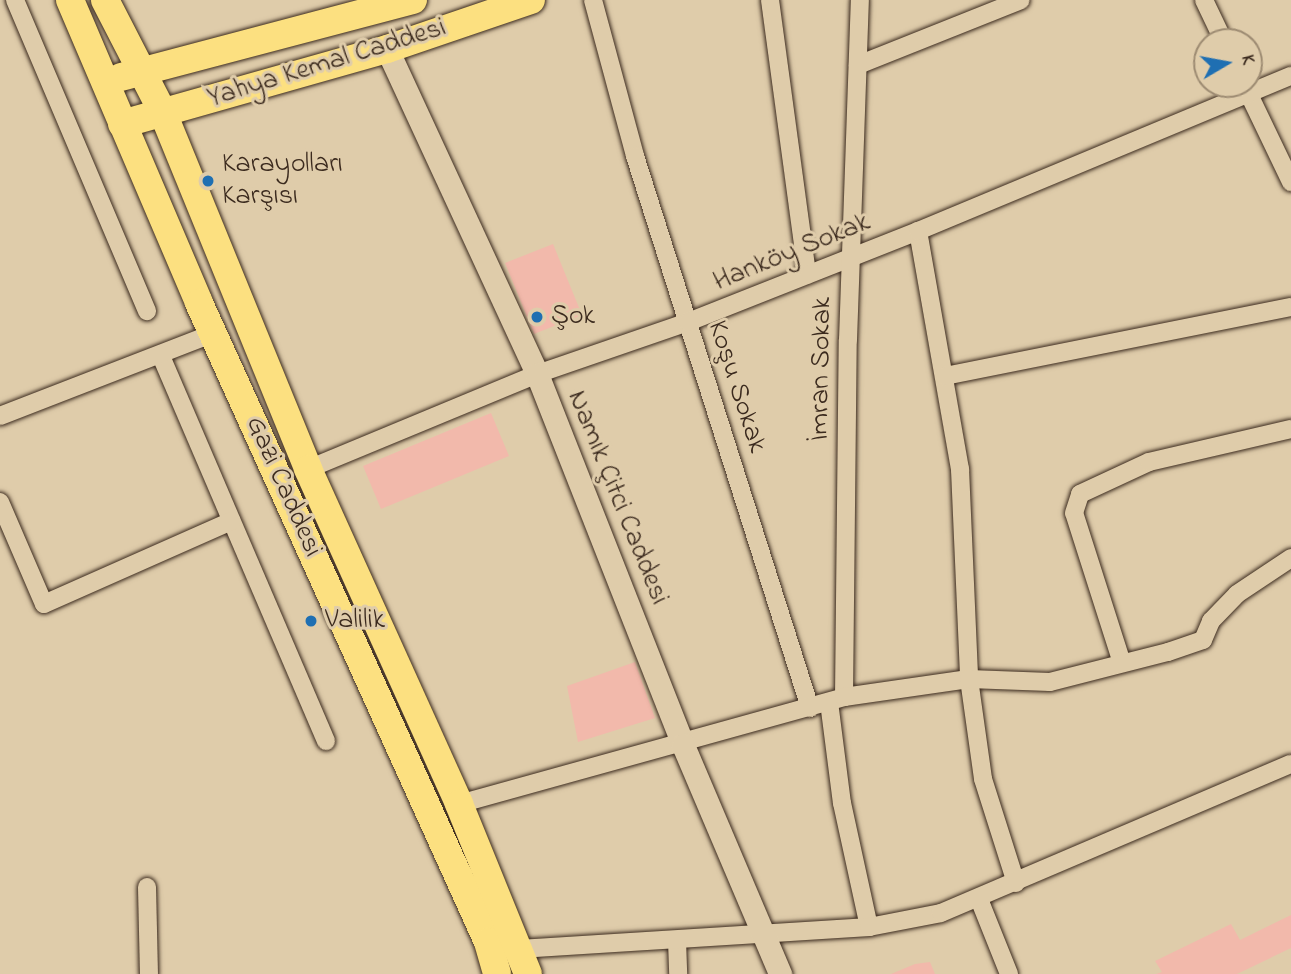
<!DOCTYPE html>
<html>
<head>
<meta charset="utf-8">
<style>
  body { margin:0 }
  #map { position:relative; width:1291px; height:974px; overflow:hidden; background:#dfccaa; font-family:"Indie Flower",sans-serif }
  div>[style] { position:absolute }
  .building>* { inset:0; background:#f2b9ab }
  .roads { filter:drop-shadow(0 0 2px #3b2a1e) drop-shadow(0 0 2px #3b2a1e) }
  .minor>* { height:18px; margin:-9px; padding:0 9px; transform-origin:9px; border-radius:9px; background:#dfccaa }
  .tertiary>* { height:23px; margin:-11.5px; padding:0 11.5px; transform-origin:11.5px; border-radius:11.5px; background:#dfccaa }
  .primary>* { height:28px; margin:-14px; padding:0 14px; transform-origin:14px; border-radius:14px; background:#fce080 }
  .dots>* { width:19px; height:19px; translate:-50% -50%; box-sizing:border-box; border:4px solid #dfccaa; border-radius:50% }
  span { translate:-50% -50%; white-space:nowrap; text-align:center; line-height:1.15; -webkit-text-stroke:6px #dfccaa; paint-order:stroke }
  .street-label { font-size:28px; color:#3b2a1e }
  .poi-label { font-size:28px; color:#3b2a1e }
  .left { translate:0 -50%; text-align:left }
  .north { position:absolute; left:1193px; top:28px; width:70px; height:70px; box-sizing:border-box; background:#dfccaa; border:2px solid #9d8b72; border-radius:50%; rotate:80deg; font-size:19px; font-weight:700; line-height:28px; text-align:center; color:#3b2a1e }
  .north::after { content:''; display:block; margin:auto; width:24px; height:32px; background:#1f6fb2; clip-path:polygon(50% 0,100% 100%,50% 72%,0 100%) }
</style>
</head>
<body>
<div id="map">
  <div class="building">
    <div style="clip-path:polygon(553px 244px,582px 315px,534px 334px,505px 263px)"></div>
    <div style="clip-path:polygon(491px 413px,509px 456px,381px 509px,363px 466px)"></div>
    <div style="clip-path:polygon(635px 662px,655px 718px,578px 742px,567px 686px)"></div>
    <div style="clip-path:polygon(1291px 915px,1291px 948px,1237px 974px,1156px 974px,1162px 972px,1155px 961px,1231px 924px,1240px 940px)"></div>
    <div style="clip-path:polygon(930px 962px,935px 974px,891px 974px,915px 964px)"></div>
  </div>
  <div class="roads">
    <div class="minor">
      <div style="left:15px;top:0;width:338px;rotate:67deg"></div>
      <div style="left:593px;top:0;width:162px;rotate:74.9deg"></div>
      <div style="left:635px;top:156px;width:579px;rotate:72.41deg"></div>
      <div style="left:770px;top:0;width:277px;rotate:82.3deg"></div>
      <div style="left:1204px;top:0;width:47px;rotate:64.5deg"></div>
      <div style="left:858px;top:65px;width:175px;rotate:-21.7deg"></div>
      <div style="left:1244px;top:84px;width:109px;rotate:64.4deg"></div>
      <div style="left:918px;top:231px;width:242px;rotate:80deg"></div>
      <div style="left:960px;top:469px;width:210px;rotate:87.5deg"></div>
      <div style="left:969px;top:679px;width:101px;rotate:82deg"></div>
      <div style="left:983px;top:779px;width:109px;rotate:72.4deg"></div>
      <div style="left:161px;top:356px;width:419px;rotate:66.8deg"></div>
      <div style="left:945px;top:376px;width:353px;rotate:-11.3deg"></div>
      <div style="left:0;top:416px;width:230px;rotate:-21.2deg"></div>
      <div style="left:308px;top:469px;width:248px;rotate:-22.5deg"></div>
      <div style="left:537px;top:374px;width:160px;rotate:-19deg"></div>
      <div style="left:688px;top:322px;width:247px;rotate:-21.6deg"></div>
      <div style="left:918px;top:231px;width:404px;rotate:-22.6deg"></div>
      <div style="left:0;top:502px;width:111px;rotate:66.7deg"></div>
      <div style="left:44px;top:604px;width:205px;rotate:-23.9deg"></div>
      <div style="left:1122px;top:663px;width:157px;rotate:-107.7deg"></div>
      <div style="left:1074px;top:513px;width:20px;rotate:-72deg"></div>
      <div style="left:1080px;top:494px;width:76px;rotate:-24.9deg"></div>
      <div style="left:1149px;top:462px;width:146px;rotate:-13.1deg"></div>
      <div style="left:844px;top:697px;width:357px;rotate:-89.4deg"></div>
      <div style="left:848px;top:340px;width:340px;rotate:-88deg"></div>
      <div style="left:829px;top:702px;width:102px;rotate:82.7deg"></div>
      <div style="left:842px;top:803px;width:127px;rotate:77.7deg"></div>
      <div style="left:459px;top:804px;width:400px;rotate:-15.5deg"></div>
      <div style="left:844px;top:697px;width:126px;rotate:-8.2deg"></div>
      <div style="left:969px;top:679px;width:81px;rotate:2.1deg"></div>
      <div style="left:1050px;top:682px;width:122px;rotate:-14.3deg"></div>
      <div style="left:1168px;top:652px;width:37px;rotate:-19deg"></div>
      <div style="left:1203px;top:640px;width:21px;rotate:-67deg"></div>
      <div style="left:1211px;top:621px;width:37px;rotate:-46deg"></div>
      <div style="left:1237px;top:594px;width:65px;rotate:-33.7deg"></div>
      <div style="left:147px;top:887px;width:87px;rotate:88.7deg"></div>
      <div style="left:979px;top:899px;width:81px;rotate:68.2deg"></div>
      <div style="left:677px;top:940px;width:34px;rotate:88deg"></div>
      <div style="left:519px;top:949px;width:351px;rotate:-3.6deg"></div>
      <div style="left:869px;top:927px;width:73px;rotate:-11deg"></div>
      <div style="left:941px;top:913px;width:380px;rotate:-23.1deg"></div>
    </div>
    <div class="tertiary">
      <div style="left:387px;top:49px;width:358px;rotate:65.2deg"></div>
      <div style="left:537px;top:374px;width:399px;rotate:68.5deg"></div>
      <div style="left:683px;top:745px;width:249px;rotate:67deg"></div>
    </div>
    <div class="primary">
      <div style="left:70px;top:0;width:329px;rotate:66.9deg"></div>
      <div style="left:199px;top:303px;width:701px;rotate:65.66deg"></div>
      <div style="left:488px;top:942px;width:33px;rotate:74deg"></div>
      <div style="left:105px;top:0;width:127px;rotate:62.8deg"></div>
      <div style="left:163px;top:113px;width:384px;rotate:67.8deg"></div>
      <div style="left:308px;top:469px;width:367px;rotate:65.7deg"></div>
      <div style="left:459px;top:804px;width:183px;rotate:67.9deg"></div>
      <div style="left:121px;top:77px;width:302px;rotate:-14.8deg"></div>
      <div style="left:122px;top:124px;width:275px;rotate:-15.8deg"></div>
      <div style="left:387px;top:49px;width:152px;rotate:-18.8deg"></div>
    </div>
  </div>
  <div class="dots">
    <div style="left:208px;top:181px;background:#1f6fb2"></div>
    <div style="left:537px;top:317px;background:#1f6fb2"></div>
    <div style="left:311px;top:621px;background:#1f6fb2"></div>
  </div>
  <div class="street-label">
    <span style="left:327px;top:64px;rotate:-17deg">Yahya Kemal Caddesi</span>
    <span style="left:792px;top:253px;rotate:-22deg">Hanköy Sokak</span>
    <span style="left:822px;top:369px;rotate:-89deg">İmran Sokak</span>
    <span style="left:736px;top:387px;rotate:72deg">Koşu Sokak</span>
    <span style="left:283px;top:487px;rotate:66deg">Gazi Caddesi</span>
    <span style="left:617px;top:498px;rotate:68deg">Namık Çitci Caddesi</span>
  </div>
  <div class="poi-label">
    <span class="left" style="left:222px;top:181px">Karayolları<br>Karşısı</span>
    <span class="left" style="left:551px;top:317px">Şok</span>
    <span class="left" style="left:325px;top:621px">Valilik</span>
  </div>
  <div class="north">K</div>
</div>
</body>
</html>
